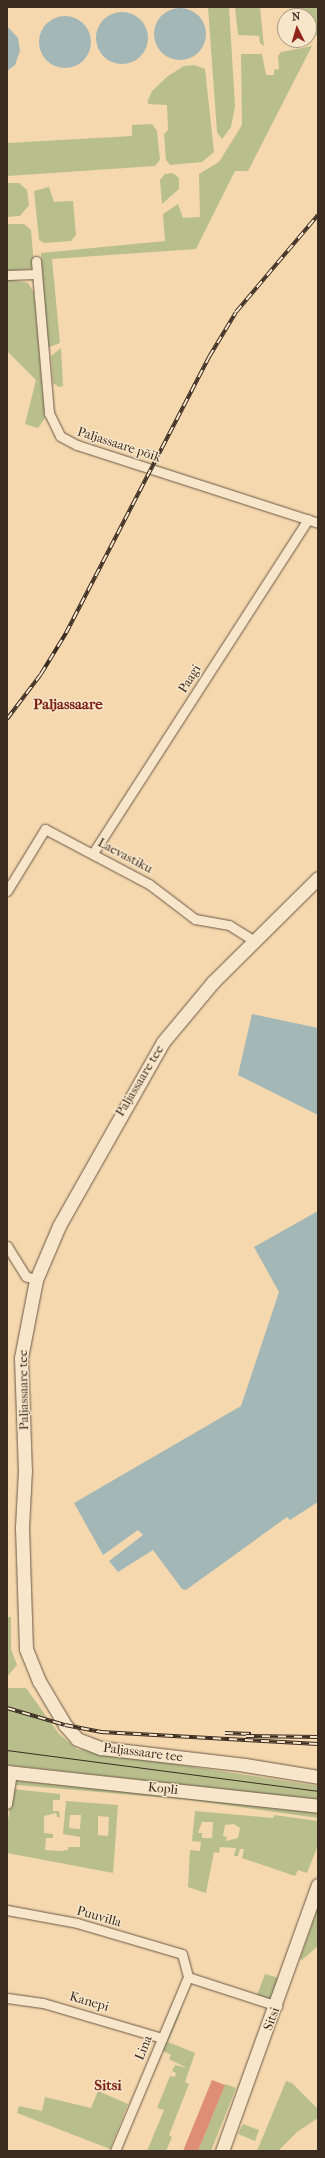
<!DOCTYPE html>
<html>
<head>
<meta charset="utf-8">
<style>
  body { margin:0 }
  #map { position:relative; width:325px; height:2158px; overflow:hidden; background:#f5d8ae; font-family:"IM FELL French Canon",serif }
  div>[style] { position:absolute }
  .green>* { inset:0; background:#b8bf8c }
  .water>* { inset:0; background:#a2b7b6 }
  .round { border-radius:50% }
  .building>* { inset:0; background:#de8e74 }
  .roads { filter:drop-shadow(0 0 1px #6a5745) drop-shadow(0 0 1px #6a5745) }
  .street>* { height:9px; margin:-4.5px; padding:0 4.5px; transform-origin:4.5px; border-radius:4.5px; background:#f8e6ca }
  .secondary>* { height:13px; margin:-6.5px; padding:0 6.5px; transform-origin:6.5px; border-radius:6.5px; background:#f8e6ca }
  .tram>* { height:1px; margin:-0.5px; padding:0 0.5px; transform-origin:0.5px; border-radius:0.5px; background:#3b2c22 }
  .rail>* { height:4px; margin-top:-2px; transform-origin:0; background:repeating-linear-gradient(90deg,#f8e6ca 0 8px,#3b2c22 0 16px); box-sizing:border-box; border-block:1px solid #3b2c22 }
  span { translate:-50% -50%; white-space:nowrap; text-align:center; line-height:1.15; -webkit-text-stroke:3px #f8e6ca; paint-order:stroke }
  .street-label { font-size:13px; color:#3b2c22 }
  .quarter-label { font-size:15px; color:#7a1f14; font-weight:700 }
  .frame { position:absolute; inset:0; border:8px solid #3b2c22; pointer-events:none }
  .north { position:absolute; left:277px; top:8px; width:40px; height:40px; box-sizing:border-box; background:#f8e6ca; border:1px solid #ac9c87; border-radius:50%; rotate:355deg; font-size:11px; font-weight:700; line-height:16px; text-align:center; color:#3b2c22 }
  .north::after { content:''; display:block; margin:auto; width:14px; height:18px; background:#8f2418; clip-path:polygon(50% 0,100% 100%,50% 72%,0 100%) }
</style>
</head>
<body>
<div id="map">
  <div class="green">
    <div style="clip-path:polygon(208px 7px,229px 7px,235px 106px,231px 127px,222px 139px,217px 132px)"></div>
    <div style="clip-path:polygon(235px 7px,260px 7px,264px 46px,260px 43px,259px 36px,238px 35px)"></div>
    <div style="clip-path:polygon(297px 7px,318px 7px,318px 36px,309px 34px,309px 16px,302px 16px)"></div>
    <div style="clip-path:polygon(312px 46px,248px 171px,235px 171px,196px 249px,52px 259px,60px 343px,47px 348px,41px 253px,165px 241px,163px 214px,178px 204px,183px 218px,200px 217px,199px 174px,219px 162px,242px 125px,241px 54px,262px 54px,266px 75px,274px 75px,274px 70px,279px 69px,278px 56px,281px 52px)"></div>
    <div style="clip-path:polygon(194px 65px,205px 69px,214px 152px,202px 162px,170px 165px,166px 160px,164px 134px,168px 130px,167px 105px,148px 104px,148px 100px,152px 91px,168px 76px,184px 66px)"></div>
    <div style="clip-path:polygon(152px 124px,157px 131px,160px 160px,155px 166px,7px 176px,7px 143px,132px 136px,132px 125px)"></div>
    <div style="clip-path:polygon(173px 173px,179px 178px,179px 189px,162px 204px,160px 180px,165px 174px)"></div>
    <div style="clip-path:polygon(7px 183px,19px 183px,27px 190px,29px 205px,20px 216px,7px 217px)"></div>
    <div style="clip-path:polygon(49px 187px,54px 202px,73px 201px,76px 235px,71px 241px,44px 243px,39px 240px,34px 191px)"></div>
    <div style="clip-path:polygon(7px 224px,24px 224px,31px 230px,34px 265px,30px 269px,7px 271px)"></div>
    <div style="clip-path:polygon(7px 279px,28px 283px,34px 293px,45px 418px,38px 428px,25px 424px,36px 380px,7px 351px)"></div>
    <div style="clip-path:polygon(61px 348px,63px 386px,59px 387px,53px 383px,51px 356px)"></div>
    <div style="clip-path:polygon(7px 1617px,11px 1617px,11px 1649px,17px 1665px,7px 1677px)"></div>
    <div style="clip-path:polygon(7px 1688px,26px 1688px,59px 1734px,77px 1749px,318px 1786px,318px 1800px,7px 1765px)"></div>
    <div style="clip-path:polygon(17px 1781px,276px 1806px,318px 1813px,318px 1818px,182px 1799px,16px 1785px)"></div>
    <div style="clip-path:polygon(evenodd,13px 1789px,60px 1794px,60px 1800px,53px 1800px,53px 1811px,59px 1811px,60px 1817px,57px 1817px,56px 1813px,44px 1816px,44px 1833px,53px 1834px,53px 1838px,46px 1838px,45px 1850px,59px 1851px,68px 1850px,68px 1847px,80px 1847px,80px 1837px,63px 1834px,66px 1801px,118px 1805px,113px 1873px,7px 1853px,7px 1826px,13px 1789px,70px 1815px,81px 1815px,80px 1829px,69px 1828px,70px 1815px,13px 1789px,98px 1816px,109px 1817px,108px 1836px,98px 1835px,98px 1816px)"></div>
    <div style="clip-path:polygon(evenodd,195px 1811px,273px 1818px,274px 1815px,318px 1821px,318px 1845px,307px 1873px,298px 1870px,295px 1876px,242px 1858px,244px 1849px,240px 1849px,238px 1856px,234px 1856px,236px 1848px,220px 1847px,219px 1853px,214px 1852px,206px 1893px,188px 1887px,190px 1850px,200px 1851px,201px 1842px,192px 1841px,195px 1811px,202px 1822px,213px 1822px,212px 1838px,202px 1838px,202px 1833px,198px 1833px,202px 1822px,195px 1811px,234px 1824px,240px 1828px,238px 1838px,226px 1841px,227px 1837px,223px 1836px,225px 1825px,234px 1824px)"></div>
    <div style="clip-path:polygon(318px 1907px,318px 1946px,302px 1960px,300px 1959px)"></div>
    <div style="clip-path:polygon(265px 1974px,279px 1978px,272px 2000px,257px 1995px)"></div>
    <div style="clip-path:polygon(178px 2010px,181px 2011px,168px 2042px,195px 2053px,185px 2082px,189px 2084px,169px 2135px,172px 2137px,166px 2151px,147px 2151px,164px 2110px,157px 2108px,170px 2076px,175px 2077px,176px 2073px,172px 2071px,175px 2065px,187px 2068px,169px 2059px,171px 2055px,163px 2051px)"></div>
    <div style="clip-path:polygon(286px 2081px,292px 2083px,318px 2109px,318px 2118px,297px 2132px,278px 2151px,257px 2151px)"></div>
    <div style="clip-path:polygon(225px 2084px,236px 2088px,211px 2151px,198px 2151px)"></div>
    <div style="clip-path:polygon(98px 2091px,128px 2104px,110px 2149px,17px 2113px,19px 2106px,42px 2111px,45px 2097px,91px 2108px)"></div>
    <div style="clip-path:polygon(243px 2124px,259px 2130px,255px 2141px,238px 2134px)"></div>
  </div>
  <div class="water">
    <div class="round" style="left:154px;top:8px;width:52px;height:52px"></div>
    <div class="round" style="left:96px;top:12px;width:52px;height:52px"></div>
    <div class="round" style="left:39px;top:16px;width:52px;height:52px"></div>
    <div style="clip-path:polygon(7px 26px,18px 38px,20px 51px,15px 65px,7px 71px)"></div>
    <div style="clip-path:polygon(252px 1014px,318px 1028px,318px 1115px,238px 1075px)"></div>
    <div style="clip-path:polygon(318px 1211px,318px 1502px,290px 1520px,287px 1517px,186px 1590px,182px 1589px,153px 1550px,118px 1572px,109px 1561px,143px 1535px,138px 1530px,103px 1555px,74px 1503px,241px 1406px,279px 1292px,254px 1247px)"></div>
  </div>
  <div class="building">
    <div style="clip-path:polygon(212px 2080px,225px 2085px,198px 2151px,183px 2151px)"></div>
  </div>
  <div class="roads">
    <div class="street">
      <div style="left:36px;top:261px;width:153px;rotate:85.1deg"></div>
      <div style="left:49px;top:413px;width:25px;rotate:64deg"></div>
      <div style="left:60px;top:436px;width:19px;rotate:28deg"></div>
      <div style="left:77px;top:445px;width:253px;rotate:17.9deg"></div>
      <div style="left:7px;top:275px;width:29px;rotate:-2deg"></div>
      <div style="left:93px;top:853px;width:397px;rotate:-57.2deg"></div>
      <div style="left:7px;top:891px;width:73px;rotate:-58.5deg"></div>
      <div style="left:45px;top:829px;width:118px;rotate:27.9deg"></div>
      <div style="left:149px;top:884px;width:58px;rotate:37.3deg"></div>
      <div style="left:195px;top:919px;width:35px;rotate:10deg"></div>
      <div style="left:229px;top:925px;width:28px;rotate:32deg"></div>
      <div style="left:7px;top:1246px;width:36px;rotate:58deg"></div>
      <div style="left:26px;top:1276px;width:11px;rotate:22deg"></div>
      <div style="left:7px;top:1804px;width:31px;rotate:-81deg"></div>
      <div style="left:7px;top:1910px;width:71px;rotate:10.5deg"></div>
      <div style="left:77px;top:1923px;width:109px;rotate:16.4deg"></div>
      <div style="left:182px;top:1954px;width:24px;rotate:75deg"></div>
      <div style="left:188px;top:1977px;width:189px;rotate:112.8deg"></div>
      <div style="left:188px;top:1977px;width:94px;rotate:18deg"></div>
      <div style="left:7px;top:1998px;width:36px;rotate:8deg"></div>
      <div style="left:43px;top:2003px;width:124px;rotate:16.4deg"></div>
    </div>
    <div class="secondary">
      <div style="left:318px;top:878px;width:148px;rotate:135.3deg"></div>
      <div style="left:213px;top:982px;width:78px;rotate:129.8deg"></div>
      <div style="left:163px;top:1042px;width:211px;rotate:119.5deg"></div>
      <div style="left:59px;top:1226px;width:59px;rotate:113.1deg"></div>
      <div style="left:36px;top:1280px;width:79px;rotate:100.9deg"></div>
      <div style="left:21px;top:1358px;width:112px;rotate:88deg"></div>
      <div style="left:25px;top:1470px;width:58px;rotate:93deg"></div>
      <div style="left:22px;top:1528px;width:121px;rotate:88.1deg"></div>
      <div style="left:26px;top:1649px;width:35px;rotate:68deg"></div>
      <div style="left:39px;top:1681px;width:51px;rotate:59.4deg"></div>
      <div style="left:65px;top:1725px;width:18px;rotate:49deg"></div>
      <div style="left:77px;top:1739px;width:26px;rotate:21deg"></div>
      <div style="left:101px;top:1748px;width:145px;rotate:6.7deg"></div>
      <div style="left:245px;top:1765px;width:74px;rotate:9.3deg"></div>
      <div style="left:7px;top:1772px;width:313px;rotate:6.2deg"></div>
      <div style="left:222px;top:2151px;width:283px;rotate:-70.2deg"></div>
    </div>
  </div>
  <div class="tram">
    <div style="left:7px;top:1750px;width:314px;rotate:7.5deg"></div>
  </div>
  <div class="rail">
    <div style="left:7px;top:719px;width:56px;rotate:-52.9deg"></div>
    <div style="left:41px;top:674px;width:48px;rotate:-58.6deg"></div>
    <div style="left:66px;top:633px;width:311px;rotate:-62.6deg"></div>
    <div style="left:209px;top:357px;width:52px;rotate:-59deg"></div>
    <div style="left:236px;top:312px;width:127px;rotate:-49.8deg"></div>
    <div style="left:7px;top:1708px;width:60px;rotate:16.3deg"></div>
    <div style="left:65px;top:1725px;width:37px;rotate:11deg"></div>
    <div style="left:101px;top:1732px;width:217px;rotate:3.2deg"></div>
    <div style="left:225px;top:1733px;width:26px;rotate:2deg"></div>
    <div style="left:246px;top:1736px;width:72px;rotate:0.8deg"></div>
  </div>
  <div class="street-label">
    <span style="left:119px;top:445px;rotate:18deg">Paljassaare põik</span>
    <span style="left:190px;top:679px;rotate:-58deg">Paagi</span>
    <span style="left:125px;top:856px;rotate:28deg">Laevastiku</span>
    <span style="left:140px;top:1081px;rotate:-59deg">Paljassaare tee</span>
    <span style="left:24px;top:1390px;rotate:-91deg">Paljassaare tee</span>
    <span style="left:143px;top:1753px;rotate:7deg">Paljassaare tee</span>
    <span style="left:163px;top:1789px;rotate:6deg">Kopli</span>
    <span style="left:99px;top:1917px;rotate:16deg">Puuvilla</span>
    <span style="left:89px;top:2002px;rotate:16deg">Kanepi</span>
    <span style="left:272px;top:2019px;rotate:-70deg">Sitsi</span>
    <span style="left:144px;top:2048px;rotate:-68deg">Lina</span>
  </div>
  <div class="quarter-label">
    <span style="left:68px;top:705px">Paljassaare</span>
    <span style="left:108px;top:2086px">Sitsi</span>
  </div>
  <div class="frame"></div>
  <div class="north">N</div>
</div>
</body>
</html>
